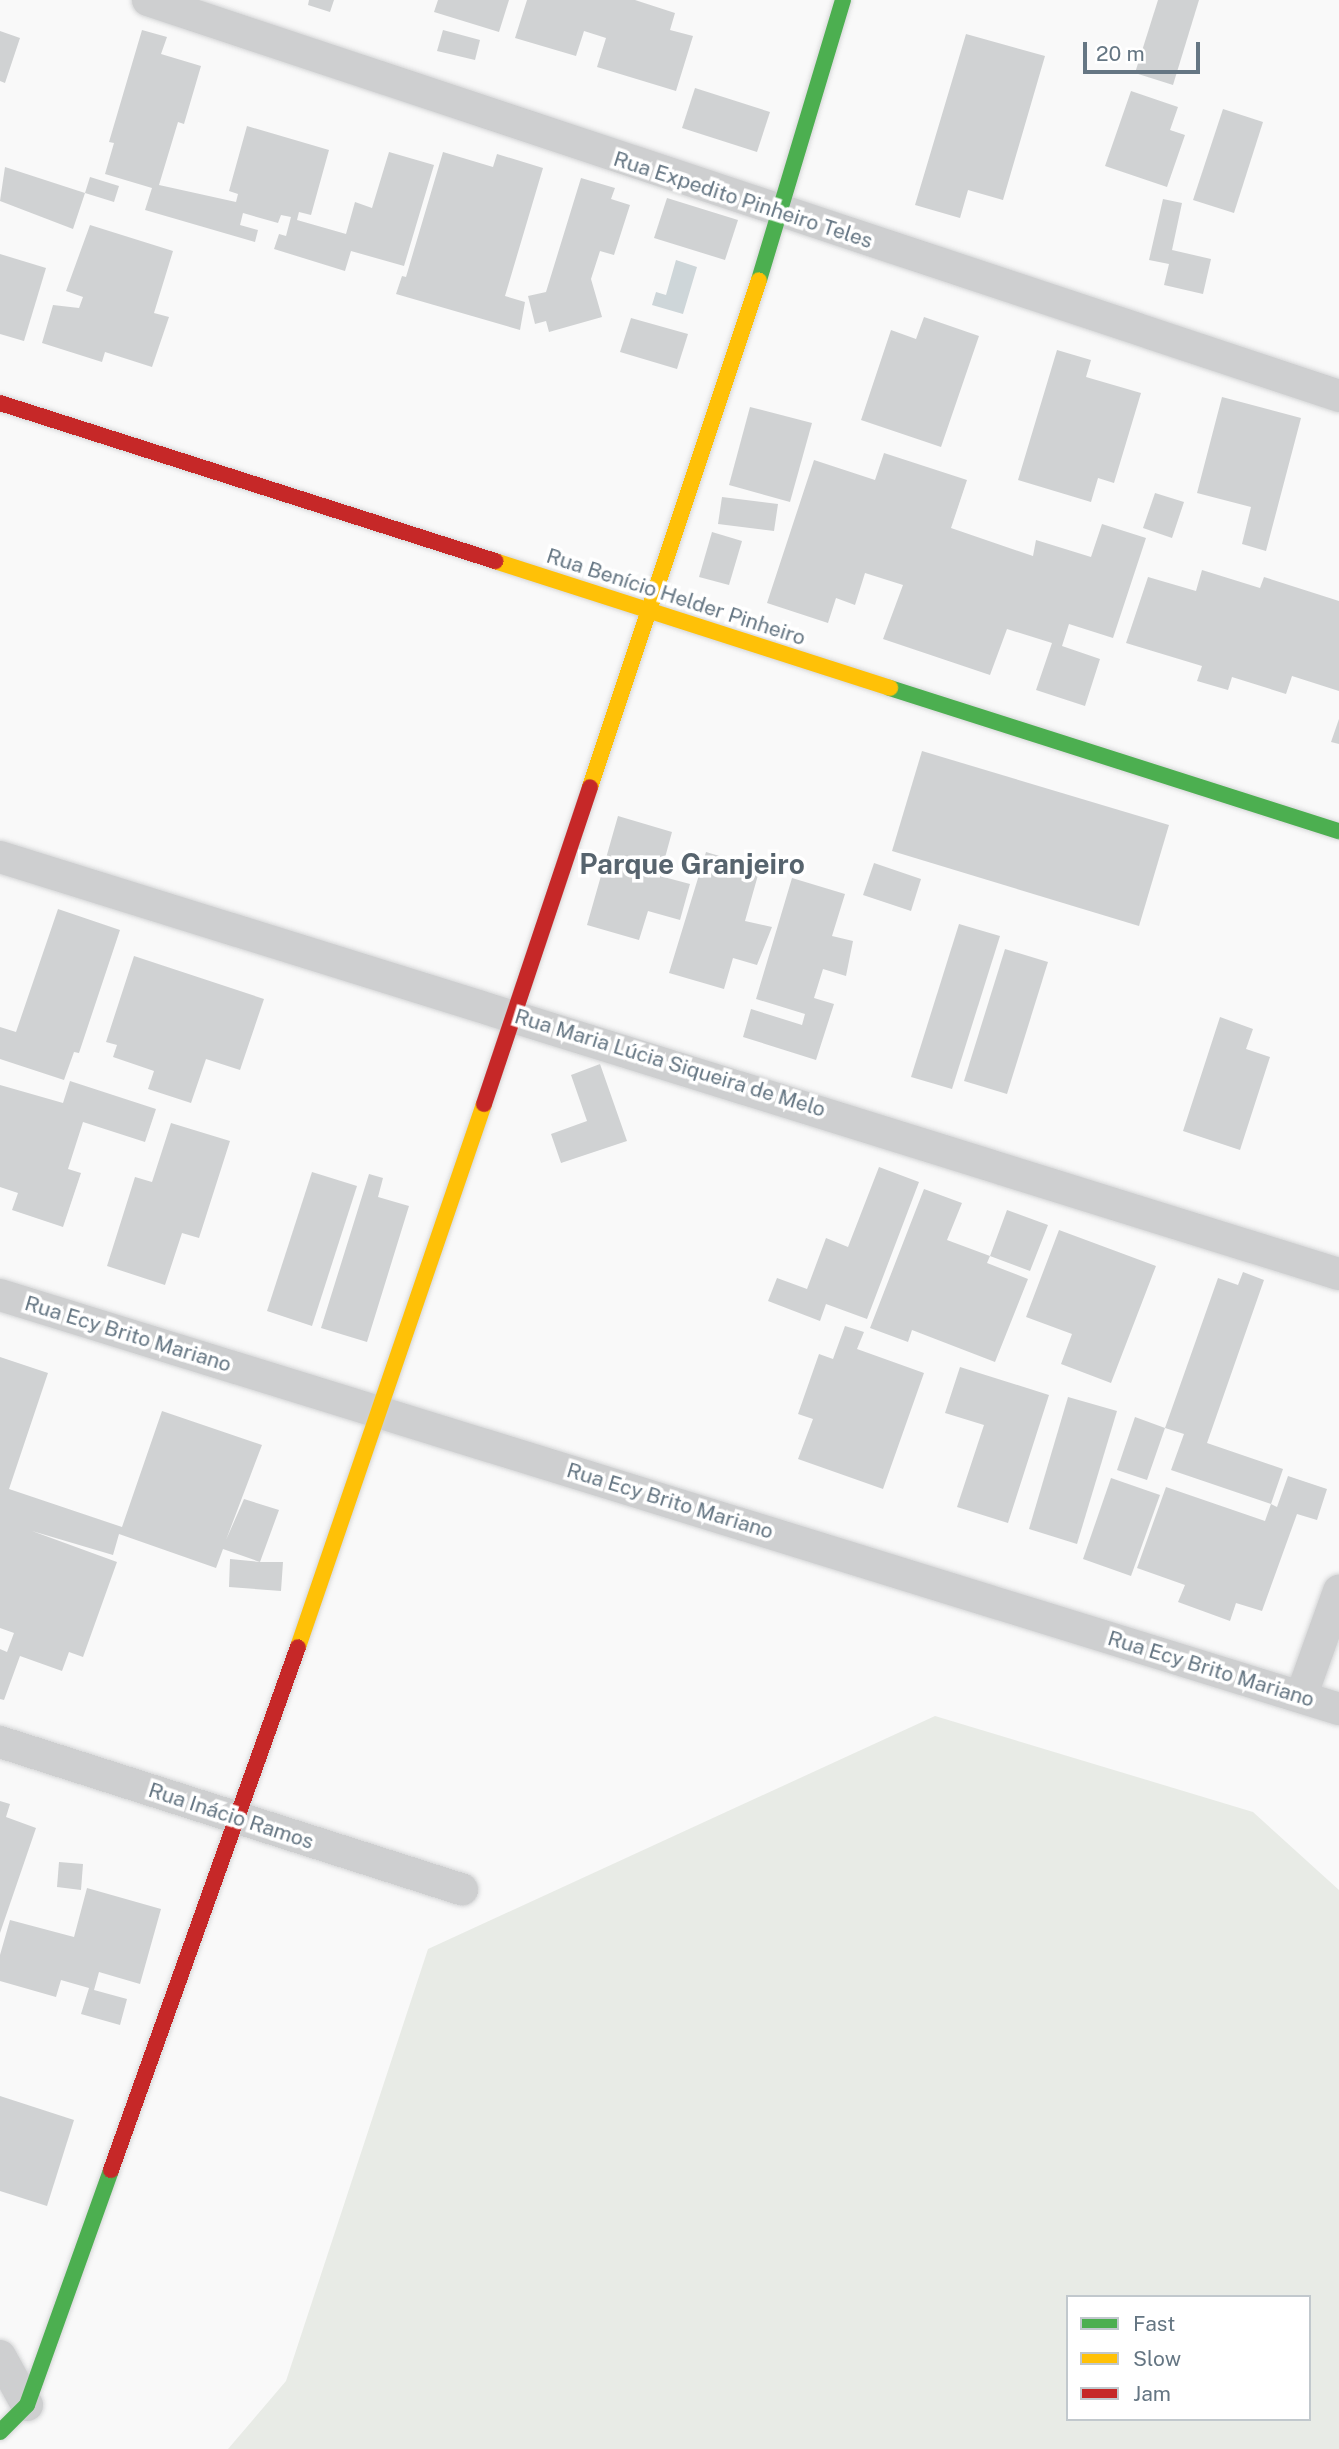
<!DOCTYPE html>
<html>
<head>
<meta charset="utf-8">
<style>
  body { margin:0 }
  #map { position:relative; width:1339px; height:2449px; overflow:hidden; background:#f9f9f9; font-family:"Public Sans",sans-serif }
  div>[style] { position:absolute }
  .green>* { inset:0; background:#e8ebe6 }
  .water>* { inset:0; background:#ced6d9 }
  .building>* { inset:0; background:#d0d2d3 }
  .roads { filter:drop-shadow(0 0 2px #d5d6d7) drop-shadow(0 0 2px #d5d6d7) }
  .street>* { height:32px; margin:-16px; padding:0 16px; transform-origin:16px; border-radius:16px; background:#cecfd0 }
  .fast>* { height:16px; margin:-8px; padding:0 8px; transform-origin:8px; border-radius:8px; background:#4caf50 }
  .slow>* { height:16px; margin:-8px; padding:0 8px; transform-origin:8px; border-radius:8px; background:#ffc107 }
  .jam>* { height:16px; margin:-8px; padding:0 8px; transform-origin:8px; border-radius:8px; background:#c62828 }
  span { translate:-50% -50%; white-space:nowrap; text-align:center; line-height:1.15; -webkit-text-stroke:7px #fff; paint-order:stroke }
  .street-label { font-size:21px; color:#657683 }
  .district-label { font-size:28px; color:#57646e; font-weight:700 }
  .legend { position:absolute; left:1066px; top:2295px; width:245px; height:126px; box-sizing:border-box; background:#fff; border:2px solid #c1c8cd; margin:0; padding:9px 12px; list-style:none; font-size:21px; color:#657683 }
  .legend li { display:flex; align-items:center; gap:14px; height:35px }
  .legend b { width:35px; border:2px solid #c1c8cd }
  .scale { position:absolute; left:1083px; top:42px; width:117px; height:32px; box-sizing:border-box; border:4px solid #657683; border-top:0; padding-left:9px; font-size:21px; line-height:24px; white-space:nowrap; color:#657683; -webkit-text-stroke:5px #fff; paint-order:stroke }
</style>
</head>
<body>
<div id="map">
  <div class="green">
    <div style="clip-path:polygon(evenodd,935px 1716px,1253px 1812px,1339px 1890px,1339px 2449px,228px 2449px,286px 2381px,428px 1949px,935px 1716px,1068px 2297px,1309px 2297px,1309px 2419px,1068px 2419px,1068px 2297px)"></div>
  </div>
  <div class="water">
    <div style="clip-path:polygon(676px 260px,697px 267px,683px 314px,652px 305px,656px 292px,666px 295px)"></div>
  </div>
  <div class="building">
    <div style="clip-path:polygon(309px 0,334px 0,330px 12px,308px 5px)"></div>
    <div style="clip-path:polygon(438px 0,509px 0,499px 32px,434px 12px)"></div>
    <div style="clip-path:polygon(527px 0,635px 0,675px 13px,670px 30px,693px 36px,676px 91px,597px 67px,606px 38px,584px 31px,576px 56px,515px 38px)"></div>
    <div style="clip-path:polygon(1158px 0,1199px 0,1173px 85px,1135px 73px)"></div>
    <div style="clip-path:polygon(142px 30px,167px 37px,161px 54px,201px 66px,184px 124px,178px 122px,159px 185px,236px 202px,238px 194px,229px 191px,247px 126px,329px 150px,311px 215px,299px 212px,297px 220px,346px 234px,355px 202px,372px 208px,389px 152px,434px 165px,404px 266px,351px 251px,345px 271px,274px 249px,279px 234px,286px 236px,291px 217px,281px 215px,278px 223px,243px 213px,240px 225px,258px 230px,255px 242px,145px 210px,152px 188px,105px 174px,114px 143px,109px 142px)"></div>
    <div style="clip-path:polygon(443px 30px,480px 40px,475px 60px,437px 51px)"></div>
    <div style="clip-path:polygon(0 31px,20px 38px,5px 83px,0 81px)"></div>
    <div style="clip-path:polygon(966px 34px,1045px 56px,1003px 200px,968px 190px,960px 218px,915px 205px)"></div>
    <div style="clip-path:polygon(695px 88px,770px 112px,757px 152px,682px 128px)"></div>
    <div style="clip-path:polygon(1131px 91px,1178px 107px,1170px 130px,1185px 135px,1167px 187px,1105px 166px)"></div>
    <div style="clip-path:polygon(1223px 109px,1263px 122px,1234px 213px,1193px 200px)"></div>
    <div style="clip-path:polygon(443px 152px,493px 167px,497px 154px,543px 168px,505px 296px,525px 302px,520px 330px,396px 294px,402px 276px,406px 277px)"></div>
    <div style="clip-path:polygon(5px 167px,85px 193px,73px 229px,0 201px)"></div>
    <div style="clip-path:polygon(90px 177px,119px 186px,114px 202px,85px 193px)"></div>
    <div style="clip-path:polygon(581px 178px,615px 188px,611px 199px,630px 205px,614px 255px,600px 251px,591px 279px,602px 317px,549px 332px,546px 321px,535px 324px,528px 296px,546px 292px)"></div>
    <div style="clip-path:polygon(667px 198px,738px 220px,725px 260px,654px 238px)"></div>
    <div style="clip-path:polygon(1163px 199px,1182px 203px,1172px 250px,1211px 259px,1203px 294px,1164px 285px,1169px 264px,1149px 260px)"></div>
    <div style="clip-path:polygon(90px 225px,173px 251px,154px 313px,169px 317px,152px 367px,105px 352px,102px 362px,42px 343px,53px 305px,79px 308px,83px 297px,66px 291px)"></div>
    <div style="clip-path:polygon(0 254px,46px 268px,24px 341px,0 334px)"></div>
    <div style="clip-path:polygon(924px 317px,979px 336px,941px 447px,861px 420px,891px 330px,916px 339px)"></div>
    <div style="clip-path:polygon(631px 318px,688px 334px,677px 369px,620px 352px)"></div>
    <div style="clip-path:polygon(1057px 350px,1091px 360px,1086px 377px,1141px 393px,1114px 483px,1098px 478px,1091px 502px,1018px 480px)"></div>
    <div style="clip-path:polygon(1222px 397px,1301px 418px,1266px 551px,1242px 544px,1251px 507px,1197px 493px)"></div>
    <div style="clip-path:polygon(750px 407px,812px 423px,790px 502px,729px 485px)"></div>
    <div style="clip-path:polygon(884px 453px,967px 480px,951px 528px,1033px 556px,1036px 540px,1091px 557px,1102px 524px,1146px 538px,1113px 638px,1069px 624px,1062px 646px,1100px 659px,1085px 706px,1036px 690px,1052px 643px,1007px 629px,990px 675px,883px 639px,903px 585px,865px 573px,855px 605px,836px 598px,828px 623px,767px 603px,814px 460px,875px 480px)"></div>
    <div style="clip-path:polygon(1155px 493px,1184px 502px,1172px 538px,1143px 528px)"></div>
    <div style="clip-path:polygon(722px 497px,778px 504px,774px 531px,718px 524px)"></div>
    <div style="clip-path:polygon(712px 532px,742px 541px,729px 585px,699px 577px)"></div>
    <div style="clip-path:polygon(1202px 570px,1260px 588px,1264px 577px,1339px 601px,1339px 691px,1292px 676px,1286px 694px,1232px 677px,1228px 690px,1197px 681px,1202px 666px,1126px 643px,1148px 577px,1196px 591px)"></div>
    <div style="clip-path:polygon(1339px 719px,1339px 744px,1331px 742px)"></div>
    <div style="clip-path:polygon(922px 751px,1169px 825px,1139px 926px,892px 851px)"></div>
    <div style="clip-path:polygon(618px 816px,672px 832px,660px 876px,690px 884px,680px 920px,648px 911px,639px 940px,587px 925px)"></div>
    <div style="clip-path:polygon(706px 852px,760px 868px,745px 921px,772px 927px,757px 965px,733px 958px,724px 989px,669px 973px)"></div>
    <div style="clip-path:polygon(874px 863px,921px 879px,911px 911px,863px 895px)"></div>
    <div style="clip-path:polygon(792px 878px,845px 894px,832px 936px,853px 941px,846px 976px,823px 969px,814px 998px,834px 1004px,816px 1060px,743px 1037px,751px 1009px,802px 1025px,805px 1014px,756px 999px)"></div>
    <div style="clip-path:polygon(58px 909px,120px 930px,79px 1053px,74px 1052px,64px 1080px,0 1059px,0 1027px,16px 1032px)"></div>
    <div style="clip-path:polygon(959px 924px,1000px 936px,952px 1089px,911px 1077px)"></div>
    <div style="clip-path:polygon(1005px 949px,1048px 962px,1007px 1094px,964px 1081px)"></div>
    <div style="clip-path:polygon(134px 956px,264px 999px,240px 1070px,206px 1059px,191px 1103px,148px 1089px,154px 1071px,113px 1057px,117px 1045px,106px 1042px)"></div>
    <div style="clip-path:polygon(1220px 1017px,1253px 1029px,1246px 1049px,1270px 1057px,1240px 1150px,1183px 1131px)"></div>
    <div style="clip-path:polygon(600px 1064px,627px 1141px,561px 1163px,551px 1134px,587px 1121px,571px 1075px)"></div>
    <div style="clip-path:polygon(70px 1081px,156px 1109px,145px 1142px,83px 1122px,68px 1169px,81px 1173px,63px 1227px,12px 1210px,18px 1193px,0 1187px,0 1085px,63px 1103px)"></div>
    <div style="clip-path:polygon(171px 1123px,230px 1141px,199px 1238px,182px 1233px,165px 1285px,107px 1266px,135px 1177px,152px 1182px)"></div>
    <div style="clip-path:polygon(879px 1167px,919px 1182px,867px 1319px,826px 1304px,820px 1321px,768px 1301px,777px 1278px,807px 1289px,826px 1238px,848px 1247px)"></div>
    <div style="clip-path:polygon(312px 1172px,357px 1186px,312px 1326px,267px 1311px)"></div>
    <div style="clip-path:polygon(369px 1174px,383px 1178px,378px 1197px,409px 1206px,367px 1342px,321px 1328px)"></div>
    <div style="clip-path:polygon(924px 1189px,962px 1203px,947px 1240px,990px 1256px,1007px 1210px,1048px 1225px,1030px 1271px,990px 1256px,987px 1263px,1028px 1279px,995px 1362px,912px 1330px,908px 1342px,870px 1328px)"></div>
    <div style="clip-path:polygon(1059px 1230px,1156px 1266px,1111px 1383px,1061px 1364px,1072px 1334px,1026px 1317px)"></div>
    <div style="clip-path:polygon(1243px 1272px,1264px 1280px,1207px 1443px,1283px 1469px,1271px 1504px,1171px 1470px,1184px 1434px,1165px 1428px,1147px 1480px,1117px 1470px,1135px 1417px,1165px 1428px,1218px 1278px,1238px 1285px)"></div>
    <div style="clip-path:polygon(845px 1326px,864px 1332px,857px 1349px,924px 1373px,883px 1489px,798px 1459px,813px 1419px,798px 1414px,819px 1354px,833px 1359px)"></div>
    <div style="clip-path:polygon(0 1357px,48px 1373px,9px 1489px,122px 1527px,162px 1411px,262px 1445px,226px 1540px,244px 1499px,279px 1510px,260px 1562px,283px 1562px,281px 1591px,229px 1587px,230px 1559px,260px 1562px,223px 1549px,216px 1568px,119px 1534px,113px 1555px,32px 1531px,117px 1562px,83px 1657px,69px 1652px,62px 1671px,20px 1656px,4px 1700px,0 1699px,0 1649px,7px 1652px,14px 1633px,0 1628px)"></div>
    <div style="clip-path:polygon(960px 1367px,1049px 1395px,1008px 1523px,957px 1507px,984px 1425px,945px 1413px)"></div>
    <div style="clip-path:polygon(1068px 1397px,1117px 1411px,1077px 1544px,1029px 1529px)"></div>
    <div style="clip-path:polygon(1288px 1476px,1327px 1489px,1317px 1520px,1297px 1514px,1262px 1611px,1236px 1603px,1230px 1621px,1178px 1602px,1185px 1585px,1137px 1568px,1166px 1487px,1265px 1521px,1271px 1504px,1277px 1507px)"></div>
    <div style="clip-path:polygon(1111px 1478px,1160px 1495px,1131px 1576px,1083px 1559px)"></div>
    <div style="clip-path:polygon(0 1801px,10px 1804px,6px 1817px,36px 1828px,0 1933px)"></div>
    <div style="clip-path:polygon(59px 1862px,83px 1864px,81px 1890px,57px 1887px)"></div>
    <div style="clip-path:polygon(87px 1888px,161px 1909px,140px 1984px,99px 1972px,94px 1990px,127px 1999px,120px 2025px,81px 2014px,89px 1988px,61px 1980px,56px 1997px,0 1981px,0 1955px,10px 1920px,74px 1937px)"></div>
    <div style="clip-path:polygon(0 2096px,74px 2120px,47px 2206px,0 2191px)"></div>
  </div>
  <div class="roads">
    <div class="street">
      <div style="left:148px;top:0;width:1255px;rotate:18.39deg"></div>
      <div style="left:0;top:857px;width:1402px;rotate:17.3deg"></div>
      <div style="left:0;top:1295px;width:1402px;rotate:17.18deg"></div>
      <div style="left:1301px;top:1697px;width:113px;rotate:-70.3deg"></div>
      <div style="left:0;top:1742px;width:485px;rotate:17.7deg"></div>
      <div style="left:0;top:2356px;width:56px;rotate:61.1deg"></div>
    </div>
    <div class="fast">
      <div style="left:759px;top:280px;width:292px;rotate:-73.3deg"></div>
      <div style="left:890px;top:688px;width:471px;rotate:17.7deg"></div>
      <div style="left:0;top:2432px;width:38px;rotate:-45deg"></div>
      <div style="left:27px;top:2405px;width:250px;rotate:-70.3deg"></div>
    </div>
    <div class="slow">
      <div style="left:495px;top:561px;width:415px;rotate:17.8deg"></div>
      <div style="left:590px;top:787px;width:534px;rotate:-71.57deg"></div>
      <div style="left:298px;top:1647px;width:574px;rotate:-71.09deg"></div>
    </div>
    <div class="jam">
      <div style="left:0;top:403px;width:520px;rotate:17.7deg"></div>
      <div style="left:484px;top:1104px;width:334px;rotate:-71.5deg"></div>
      <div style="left:111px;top:2170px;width:555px;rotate:-70.33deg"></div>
    </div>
  </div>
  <div class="street-label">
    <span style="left:743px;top:200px;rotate:18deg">Rua Expedito Pinheiro Teles</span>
    <span style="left:676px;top:597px;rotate:18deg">Rua Benício Helder Pinheiro</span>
    <span style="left:670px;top:1063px;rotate:17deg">Rua Maria Lúcia Siqueira de Melo</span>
    <span style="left:128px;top:1334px;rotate:17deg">Rua Ecy Brito Mariano</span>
    <span style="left:670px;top:1501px;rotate:17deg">Rua Ecy Brito Mariano</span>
    <span style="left:1211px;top:1669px;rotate:17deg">Rua Ecy Brito Mariano</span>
    <span style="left:231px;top:1816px;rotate:18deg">Rua Inácio Ramos</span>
  </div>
  <div class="district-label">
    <span style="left:692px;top:864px">Parque Granjeiro</span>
  </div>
  <ul class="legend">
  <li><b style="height:9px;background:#4caf50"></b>Fast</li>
  <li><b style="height:9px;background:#ffc107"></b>Slow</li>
  <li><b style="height:9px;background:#c62828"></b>Jam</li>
  </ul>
  <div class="scale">20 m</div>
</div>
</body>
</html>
